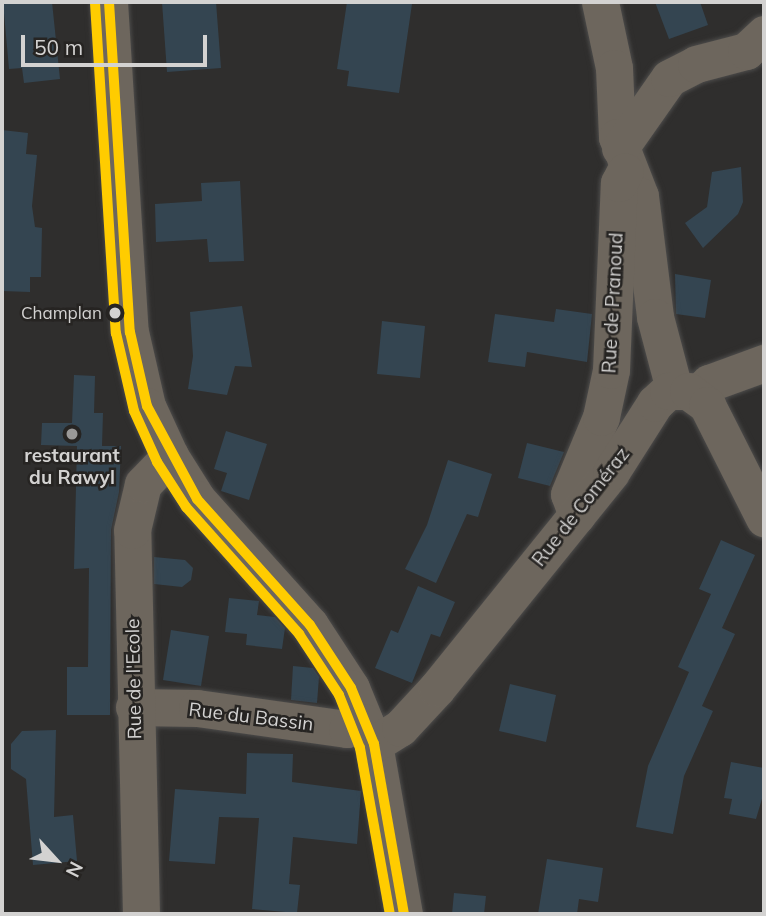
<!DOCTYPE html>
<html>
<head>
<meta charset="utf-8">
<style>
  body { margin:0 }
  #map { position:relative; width:766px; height:916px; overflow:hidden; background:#2f2e2d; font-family:Mulish,sans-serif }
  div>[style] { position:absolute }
  .building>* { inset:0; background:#344551 }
  .roads { filter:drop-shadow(0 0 2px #4d4c4b) drop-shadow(0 0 2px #4d4c4b) }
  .minor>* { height:37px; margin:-18.5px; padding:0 18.5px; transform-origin:18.5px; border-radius:18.5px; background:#6d665d }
  .bus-1>* { height:10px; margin:-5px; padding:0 5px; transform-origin:5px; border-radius:5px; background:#fc0 }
  .bus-2>* { height:10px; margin:-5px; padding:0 5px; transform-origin:5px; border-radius:5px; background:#fc0 }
  .dots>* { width:19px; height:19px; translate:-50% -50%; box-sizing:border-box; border:4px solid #262422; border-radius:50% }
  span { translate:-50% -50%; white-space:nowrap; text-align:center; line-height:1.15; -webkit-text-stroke:5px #262422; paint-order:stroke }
  .bus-label { font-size:17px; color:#d3d2d1 }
  .right { translate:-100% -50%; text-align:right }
  .street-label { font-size:19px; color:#d3d2d1 }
  .poi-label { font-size:19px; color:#d3d2d1; font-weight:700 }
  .frame { position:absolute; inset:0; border:4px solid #d3d2d1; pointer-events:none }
  .north { position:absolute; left:21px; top:825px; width:70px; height:70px; -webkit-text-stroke:5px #262422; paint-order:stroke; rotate:117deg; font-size:19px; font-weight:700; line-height:28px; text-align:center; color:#d3d2d1 }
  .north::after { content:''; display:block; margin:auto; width:24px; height:32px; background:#d3d2d1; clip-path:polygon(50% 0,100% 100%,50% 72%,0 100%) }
  .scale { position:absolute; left:21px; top:35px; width:186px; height:32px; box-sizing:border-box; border:4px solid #d3d2d1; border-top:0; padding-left:9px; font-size:21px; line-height:24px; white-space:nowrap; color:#d3d2d1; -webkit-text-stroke:5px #262422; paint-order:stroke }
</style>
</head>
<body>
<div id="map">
  <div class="building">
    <div style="clip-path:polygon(3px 2px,52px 2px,60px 79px,24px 83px,22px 68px,9px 69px)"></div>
    <div style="clip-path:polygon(162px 2px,216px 2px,221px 68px,167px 72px)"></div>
    <div style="clip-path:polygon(347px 2px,412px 4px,399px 93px,347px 86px,349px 71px,337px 69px)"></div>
    <div style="clip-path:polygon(655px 2px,700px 2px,708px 25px,669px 39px)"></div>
    <div style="clip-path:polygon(2px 130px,28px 133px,26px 154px,37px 155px,32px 206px,35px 227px,42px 228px,41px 277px,30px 277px,30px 292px,2px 291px)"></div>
    <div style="clip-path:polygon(741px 167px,743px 202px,738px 214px,703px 248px,685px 223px,707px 207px,712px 172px)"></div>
    <div style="clip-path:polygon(240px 181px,244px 261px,209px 262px,207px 239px,156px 242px,155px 204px,202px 201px,201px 183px)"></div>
    <div style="clip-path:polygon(675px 274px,711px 280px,705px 318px,676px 314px)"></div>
    <div style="clip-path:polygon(242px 306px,252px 367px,235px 366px,227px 395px,188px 389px,193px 356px,190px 312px)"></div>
    <div style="clip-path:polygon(556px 309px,592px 314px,587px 362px,527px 352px,525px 367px,488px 362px,495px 314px,554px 322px)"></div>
    <div style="clip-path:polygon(382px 321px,425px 326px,420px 378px,377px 374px)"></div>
    <div style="clip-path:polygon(74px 375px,95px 376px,94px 413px,103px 413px,102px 446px,121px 446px,119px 492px,111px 530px,110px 715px,67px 715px,67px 667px,88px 667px,89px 568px,74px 569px,77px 446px,41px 445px,42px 423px,72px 423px)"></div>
    <div style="clip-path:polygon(226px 431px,267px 444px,249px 500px,221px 491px,227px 473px,214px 469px)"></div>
    <div style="clip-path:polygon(527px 443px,564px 452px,550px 486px,518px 478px)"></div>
    <div style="clip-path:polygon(448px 460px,492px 474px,478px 517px,467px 514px,436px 583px,405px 569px,427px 525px)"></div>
    <div style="clip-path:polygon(721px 540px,755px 555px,722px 628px,735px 634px,702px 706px,713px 711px,684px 776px,673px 834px,636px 827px,648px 766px,689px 672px,678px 667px,711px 594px,699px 589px)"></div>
    <div style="clip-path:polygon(154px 557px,185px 560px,193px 568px,191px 580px,182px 587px,154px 584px)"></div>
    <div style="clip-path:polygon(418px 586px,455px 602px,440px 637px,431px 634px,412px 683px,375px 668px,391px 630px,398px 633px)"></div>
    <div style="clip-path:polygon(229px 598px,259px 601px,257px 615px,275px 617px,285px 628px,282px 649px,246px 645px,247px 634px,225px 632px)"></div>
    <div style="clip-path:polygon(171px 630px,209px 636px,201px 686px,163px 680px)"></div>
    <div style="clip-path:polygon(293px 666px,313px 668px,319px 677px,317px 703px,291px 700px)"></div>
    <div style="clip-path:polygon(510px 684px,556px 695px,546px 742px,499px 731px)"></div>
    <div style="clip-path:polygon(56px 730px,54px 817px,73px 815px,77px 861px,33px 865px,26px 779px,11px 769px,11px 744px,22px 731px)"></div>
    <div style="clip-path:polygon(247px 753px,293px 754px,292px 782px,361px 791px,357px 844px,293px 837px,289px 884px,300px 885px,297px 913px,252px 909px,259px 818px,219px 817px,215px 864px,169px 861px,175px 789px,246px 794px)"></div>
    <div style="clip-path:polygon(731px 762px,764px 768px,764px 792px,756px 819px,729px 814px,732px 799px,724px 798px)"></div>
    <div style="clip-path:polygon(547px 859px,603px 868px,598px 902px,579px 899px,577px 914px,538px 914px)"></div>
    <div style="clip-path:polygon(454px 893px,486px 896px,484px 914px,452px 914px)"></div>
  </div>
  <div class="roads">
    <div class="minor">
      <div style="left:109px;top:2px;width:331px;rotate:86.4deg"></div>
      <div style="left:130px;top:332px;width:76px;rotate:77.1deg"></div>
      <div style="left:147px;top:406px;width:55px;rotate:65.3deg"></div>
      <div style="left:170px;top:456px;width:51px;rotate:57.9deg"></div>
      <div style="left:197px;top:499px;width:169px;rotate:48.1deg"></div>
      <div style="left:310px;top:625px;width:75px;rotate:56.9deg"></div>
      <div style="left:351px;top:688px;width:61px;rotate:67.7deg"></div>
      <div style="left:374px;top:744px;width:173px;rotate:80deg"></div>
      <div style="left:600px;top:2px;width:67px;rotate:78deg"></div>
      <div style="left:614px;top:68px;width:69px;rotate:87.5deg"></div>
      <div style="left:617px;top:137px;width:63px;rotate:68.7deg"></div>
      <div style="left:640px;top:196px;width:122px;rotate:82.9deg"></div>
      <div style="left:655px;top:317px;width:74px;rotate:75.2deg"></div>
      <div style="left:620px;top:148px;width:85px;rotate:-55deg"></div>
      <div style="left:669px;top:78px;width:30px;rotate:-27deg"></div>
      <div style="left:696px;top:64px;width:52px;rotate:-14.6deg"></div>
      <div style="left:746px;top:51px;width:25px;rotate:-43deg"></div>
      <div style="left:696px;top:395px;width:18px;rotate:-43deg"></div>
      <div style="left:709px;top:383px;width:59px;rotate:-20deg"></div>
      <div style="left:577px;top:515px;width:22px;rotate:-111deg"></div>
      <div style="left:569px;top:494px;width:83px;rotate:-67.4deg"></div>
      <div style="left:601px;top:417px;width:48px;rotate:-78deg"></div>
      <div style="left:611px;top:370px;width:187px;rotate:-87.6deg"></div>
      <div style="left:619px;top:183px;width:13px;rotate:-63deg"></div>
      <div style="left:134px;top:707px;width:63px;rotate:0.9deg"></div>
      <div style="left:197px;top:708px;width:151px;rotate:8deg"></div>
      <div style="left:347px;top:729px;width:19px;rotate:-21deg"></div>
      <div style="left:374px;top:744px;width:31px;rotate:-32deg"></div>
      <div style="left:400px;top:728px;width:54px;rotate:-47.2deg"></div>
      <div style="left:437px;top:688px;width:277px;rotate:-51.1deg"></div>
      <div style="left:611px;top:472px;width:82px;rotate:-57.5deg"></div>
      <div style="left:655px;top:403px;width:18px;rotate:-43deg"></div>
      <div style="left:668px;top:391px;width:20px"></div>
      <div style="left:688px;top:391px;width:24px;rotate:36deg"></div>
      <div style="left:707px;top:405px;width:127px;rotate:63.2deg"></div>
      <div style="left:141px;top:914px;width:384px;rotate:-91.3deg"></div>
      <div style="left:132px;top:530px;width:47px;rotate:-76.6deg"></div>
      <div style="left:143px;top:484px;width:39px;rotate:-46deg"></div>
    </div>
  </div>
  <div class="bus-1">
    <div style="left:109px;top:2px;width:331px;rotate:86.4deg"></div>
    <div style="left:130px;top:332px;width:76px;rotate:77.1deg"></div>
    <div style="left:147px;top:406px;width:106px;rotate:61.7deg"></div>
    <div style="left:197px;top:499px;width:169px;rotate:48.1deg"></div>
    <div style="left:310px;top:625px;width:75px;rotate:56.9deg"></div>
    <div style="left:351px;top:688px;width:61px;rotate:67.7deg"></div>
    <div style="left:374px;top:744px;width:173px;rotate:80deg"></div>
  </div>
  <div class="bus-2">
    <div style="left:95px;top:3px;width:331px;rotate:86.4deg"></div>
    <div style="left:116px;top:333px;width:80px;rotate:77deg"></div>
    <div style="left:134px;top:411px;width:56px;rotate:65.7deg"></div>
    <div style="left:157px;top:462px;width:54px;rotate:57.2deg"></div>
    <div style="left:186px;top:507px;width:170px;rotate:48.3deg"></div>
    <div style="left:299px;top:634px;width:73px;rotate:56.7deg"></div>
    <div style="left:339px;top:695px;width:57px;rotate:68.4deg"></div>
    <div style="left:360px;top:748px;width:169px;rotate:79.8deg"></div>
  </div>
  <div class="dots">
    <div style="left:115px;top:313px;background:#d3d2d1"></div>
    <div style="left:72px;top:434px;background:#9a9998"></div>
  </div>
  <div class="bus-label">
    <span class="right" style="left:102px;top:313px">Champlan</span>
  </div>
  <div class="street-label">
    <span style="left:613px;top:303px;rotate:-87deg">Rue de Pranoud</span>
    <span style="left:581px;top:507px;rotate:-52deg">Rue de Coméraz</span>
    <span style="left:134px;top:679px;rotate:-91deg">Rue de l'Ecole</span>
    <span style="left:251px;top:717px;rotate:7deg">Rue du Bassin</span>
  </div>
  <div class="poi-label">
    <span style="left:72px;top:467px">restaurant<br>du Rawyl</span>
  </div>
  <div class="frame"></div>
  <div class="north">N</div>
  <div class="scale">50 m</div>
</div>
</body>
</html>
